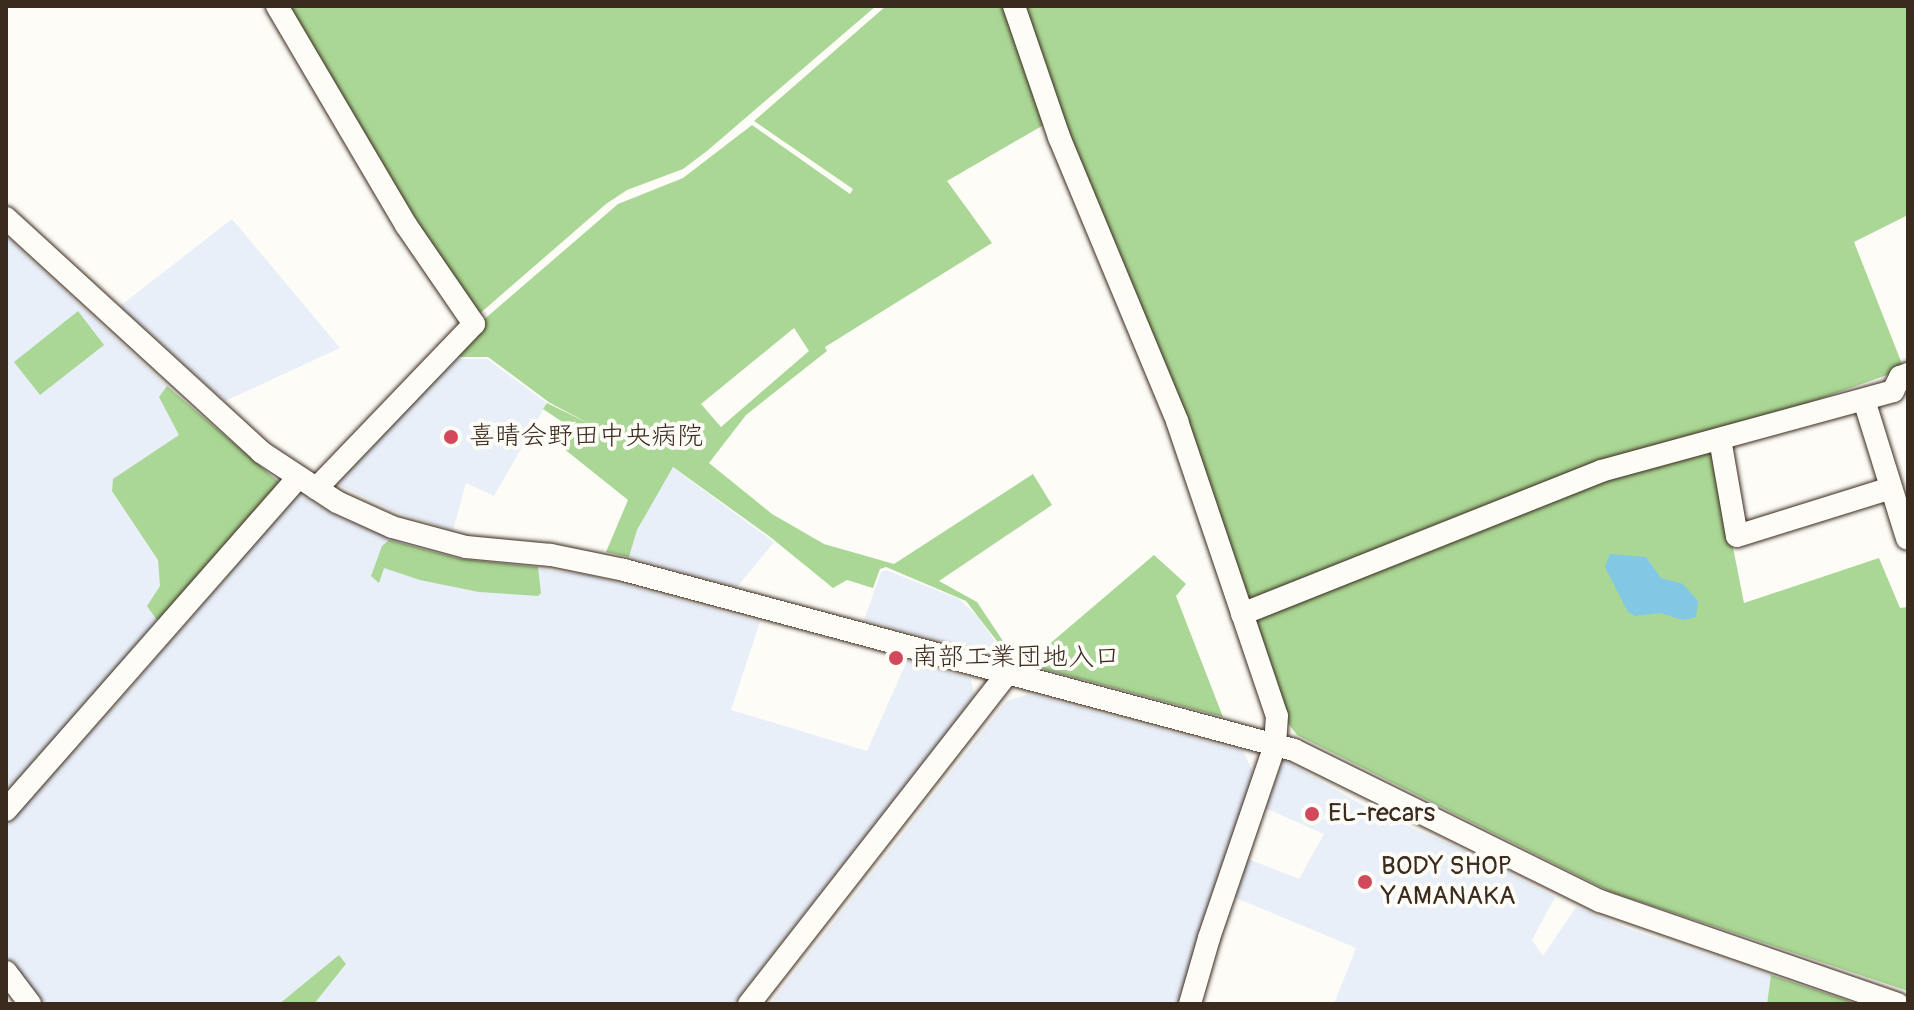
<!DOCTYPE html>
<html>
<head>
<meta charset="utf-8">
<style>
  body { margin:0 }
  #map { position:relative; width:1914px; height:1010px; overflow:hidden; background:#fdfcf7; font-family:Pangolin,"Klee One",sans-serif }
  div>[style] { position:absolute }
  .built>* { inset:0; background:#e8eff9 }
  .green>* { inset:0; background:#aad795 }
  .water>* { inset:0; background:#82c7e3 }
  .roads { filter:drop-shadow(0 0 2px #3b2a1e) drop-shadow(0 0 2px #3b2a1e) }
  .minor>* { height:22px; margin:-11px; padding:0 11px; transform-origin:11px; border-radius:11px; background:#fdfcf7 }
  .dots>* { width:22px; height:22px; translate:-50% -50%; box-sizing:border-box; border:4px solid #fdfcf7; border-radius:50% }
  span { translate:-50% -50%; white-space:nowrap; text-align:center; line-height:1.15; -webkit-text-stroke:8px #fdfcf7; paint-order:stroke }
  .poi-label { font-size:26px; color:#3b2a1e }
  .left { translate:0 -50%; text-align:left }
  .frame { position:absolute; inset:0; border:8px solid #3b2a1e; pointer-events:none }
</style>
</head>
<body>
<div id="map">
  <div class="built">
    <div style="clip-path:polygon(232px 219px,340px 348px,225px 401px,120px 306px)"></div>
    <div style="clip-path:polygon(6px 236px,167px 386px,281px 484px,6px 796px)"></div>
    <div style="clip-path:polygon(447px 359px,487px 359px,547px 403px,494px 496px,466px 483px,453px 530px,396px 512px,331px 481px)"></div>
    <div style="clip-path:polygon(672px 467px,774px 542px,737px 587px,629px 557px,637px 530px)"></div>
    <div style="clip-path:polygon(298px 494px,340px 518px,422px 551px,461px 560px,589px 575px,760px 622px,731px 710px,867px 751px,907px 661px,970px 678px,975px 696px,733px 1004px,314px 1004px,346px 965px,339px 956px,279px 1004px,38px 1004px,6px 966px,6px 824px,112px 709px)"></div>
    <div style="clip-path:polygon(886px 570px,959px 599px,979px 618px,1007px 659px,864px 620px,881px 572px)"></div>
    <div style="clip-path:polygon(1029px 694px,1243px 751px,1255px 776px,1181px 1004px,770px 1004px,1007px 701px)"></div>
    <div style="clip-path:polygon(1283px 760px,1375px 812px,1468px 852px,1555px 897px,1532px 940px,1543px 956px,1576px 907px,1634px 931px,1771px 975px,1767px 1004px,1334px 1004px,1356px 948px,1234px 897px,1246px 858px,1299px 879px,1324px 834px,1265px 808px)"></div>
  </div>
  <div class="green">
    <div style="clip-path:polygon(283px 6px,876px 6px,707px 151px,683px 169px,627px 190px,606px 204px,477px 316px)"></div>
    <div style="clip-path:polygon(evenodd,886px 6px,1007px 6px,1047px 123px,947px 181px,992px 243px,825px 347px,827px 351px,746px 415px,709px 463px,772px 514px,824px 544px,894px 564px,1033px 474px,1052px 505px,939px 581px,977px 602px,1013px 656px,1010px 658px,966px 601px,886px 567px,880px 569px,873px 588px,847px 580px,833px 588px,769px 536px,673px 467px,637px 530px,629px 557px,606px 552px,628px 500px,563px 448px,573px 429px,543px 409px,547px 403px,592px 425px,550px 403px,488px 357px,449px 357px,473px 329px,618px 204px,683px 178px,752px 125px,850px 194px,853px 189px,754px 121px,886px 6px,794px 328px,809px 351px,721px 427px,701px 404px,794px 328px)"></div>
    <div style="clip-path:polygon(1021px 6px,1908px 6px,1908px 215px,1854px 242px,1904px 369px,1249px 601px,1097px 214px)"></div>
    <div style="clip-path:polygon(78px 311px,104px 345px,40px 395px,14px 362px)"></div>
    <div style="clip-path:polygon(167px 386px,281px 484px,159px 623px,147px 606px,160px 586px,158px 560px,112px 491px,113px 479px,179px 435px,159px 397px)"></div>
    <div style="clip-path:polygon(1713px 446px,1744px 603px,1879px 558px,1900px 608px,1908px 607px,1908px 991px,1611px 892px,1297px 735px,1284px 718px,1254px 620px,1527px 505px)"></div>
    <div style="clip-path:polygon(389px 540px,461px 559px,538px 567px,541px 593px,538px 596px,479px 592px,420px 580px,384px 568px,379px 583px,371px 576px,382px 546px)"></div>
    <div style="clip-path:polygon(1154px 555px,1186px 584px,1176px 596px,1223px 717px,1032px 666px,1033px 658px)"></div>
    <div style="clip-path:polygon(339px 955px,346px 964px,314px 1004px,279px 1004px)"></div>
    <div style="clip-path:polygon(1771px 975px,1858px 1004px,1767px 1004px)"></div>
  </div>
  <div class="water">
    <div style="clip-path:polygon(1610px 554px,1646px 557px,1661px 578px,1683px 584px,1698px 601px,1696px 617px,1683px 620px,1660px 613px,1635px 616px,1628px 612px,1605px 567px)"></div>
  </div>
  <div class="roads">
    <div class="minor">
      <div style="left:277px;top:6px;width:254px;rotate:59.5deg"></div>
      <div style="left:406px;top:225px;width:120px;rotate:55.5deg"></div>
      <div style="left:474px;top:324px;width:228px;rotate:133.8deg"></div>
      <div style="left:1014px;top:6px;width:139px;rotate:71deg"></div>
      <div style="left:1059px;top:137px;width:308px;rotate:67.4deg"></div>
      <div style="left:1177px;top:421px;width:311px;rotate:71.3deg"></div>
      <div style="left:1277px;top:716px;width:29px;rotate:94deg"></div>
      <div style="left:1275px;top:745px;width:204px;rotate:108.9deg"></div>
      <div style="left:1209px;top:938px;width:69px;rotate:106.1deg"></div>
      <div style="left:6px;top:218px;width:346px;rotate:42.5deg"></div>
      <div style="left:261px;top:452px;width:91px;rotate:33.3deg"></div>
      <div style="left:337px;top:502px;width:60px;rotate:24.4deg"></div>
      <div style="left:392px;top:527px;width:77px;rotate:15.1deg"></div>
      <div style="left:466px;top:547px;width:85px;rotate:5.4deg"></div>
      <div style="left:551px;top:555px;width:75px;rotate:11.6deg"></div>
      <div style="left:624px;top:570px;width:694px;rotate:15.04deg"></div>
      <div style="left:1294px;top:750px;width:341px;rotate:26.3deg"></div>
      <div style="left:1600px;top:901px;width:315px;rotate:19.1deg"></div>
      <div style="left:1864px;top:400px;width:145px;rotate:72.7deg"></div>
      <div style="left:1720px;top:439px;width:98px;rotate:80.1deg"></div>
      <div style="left:1737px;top:536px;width:161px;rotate:-17.3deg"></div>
      <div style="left:1242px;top:614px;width:386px;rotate:-21.7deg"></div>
      <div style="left:1601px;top:471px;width:303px;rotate:-15.3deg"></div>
      <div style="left:1893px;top:391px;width:16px;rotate:-63deg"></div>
      <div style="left:1900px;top:377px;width:9px;rotate:-21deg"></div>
      <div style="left:6px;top:810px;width:442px;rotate:-48.7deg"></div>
      <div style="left:6px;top:972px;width:40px;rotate:53deg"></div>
      <div style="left:749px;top:1004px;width:417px;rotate:-52deg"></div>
    </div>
  </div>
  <div class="dots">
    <div style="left:451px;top:437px;background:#d1495b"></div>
    <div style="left:896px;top:658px;background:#d1495b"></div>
    <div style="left:1312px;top:814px;background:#d1495b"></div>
    <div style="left:1365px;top:882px;background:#d1495b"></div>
  </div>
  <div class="poi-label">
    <span class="left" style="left:469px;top:437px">喜晴会野田中央病院</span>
    <span class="left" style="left:912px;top:658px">南部工業団地入口</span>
    <span class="left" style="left:1328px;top:814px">EL-recars</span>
    <span class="left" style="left:1381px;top:882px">BODY SHOP<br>YAMANAKA</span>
  </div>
  <div class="frame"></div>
</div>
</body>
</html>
